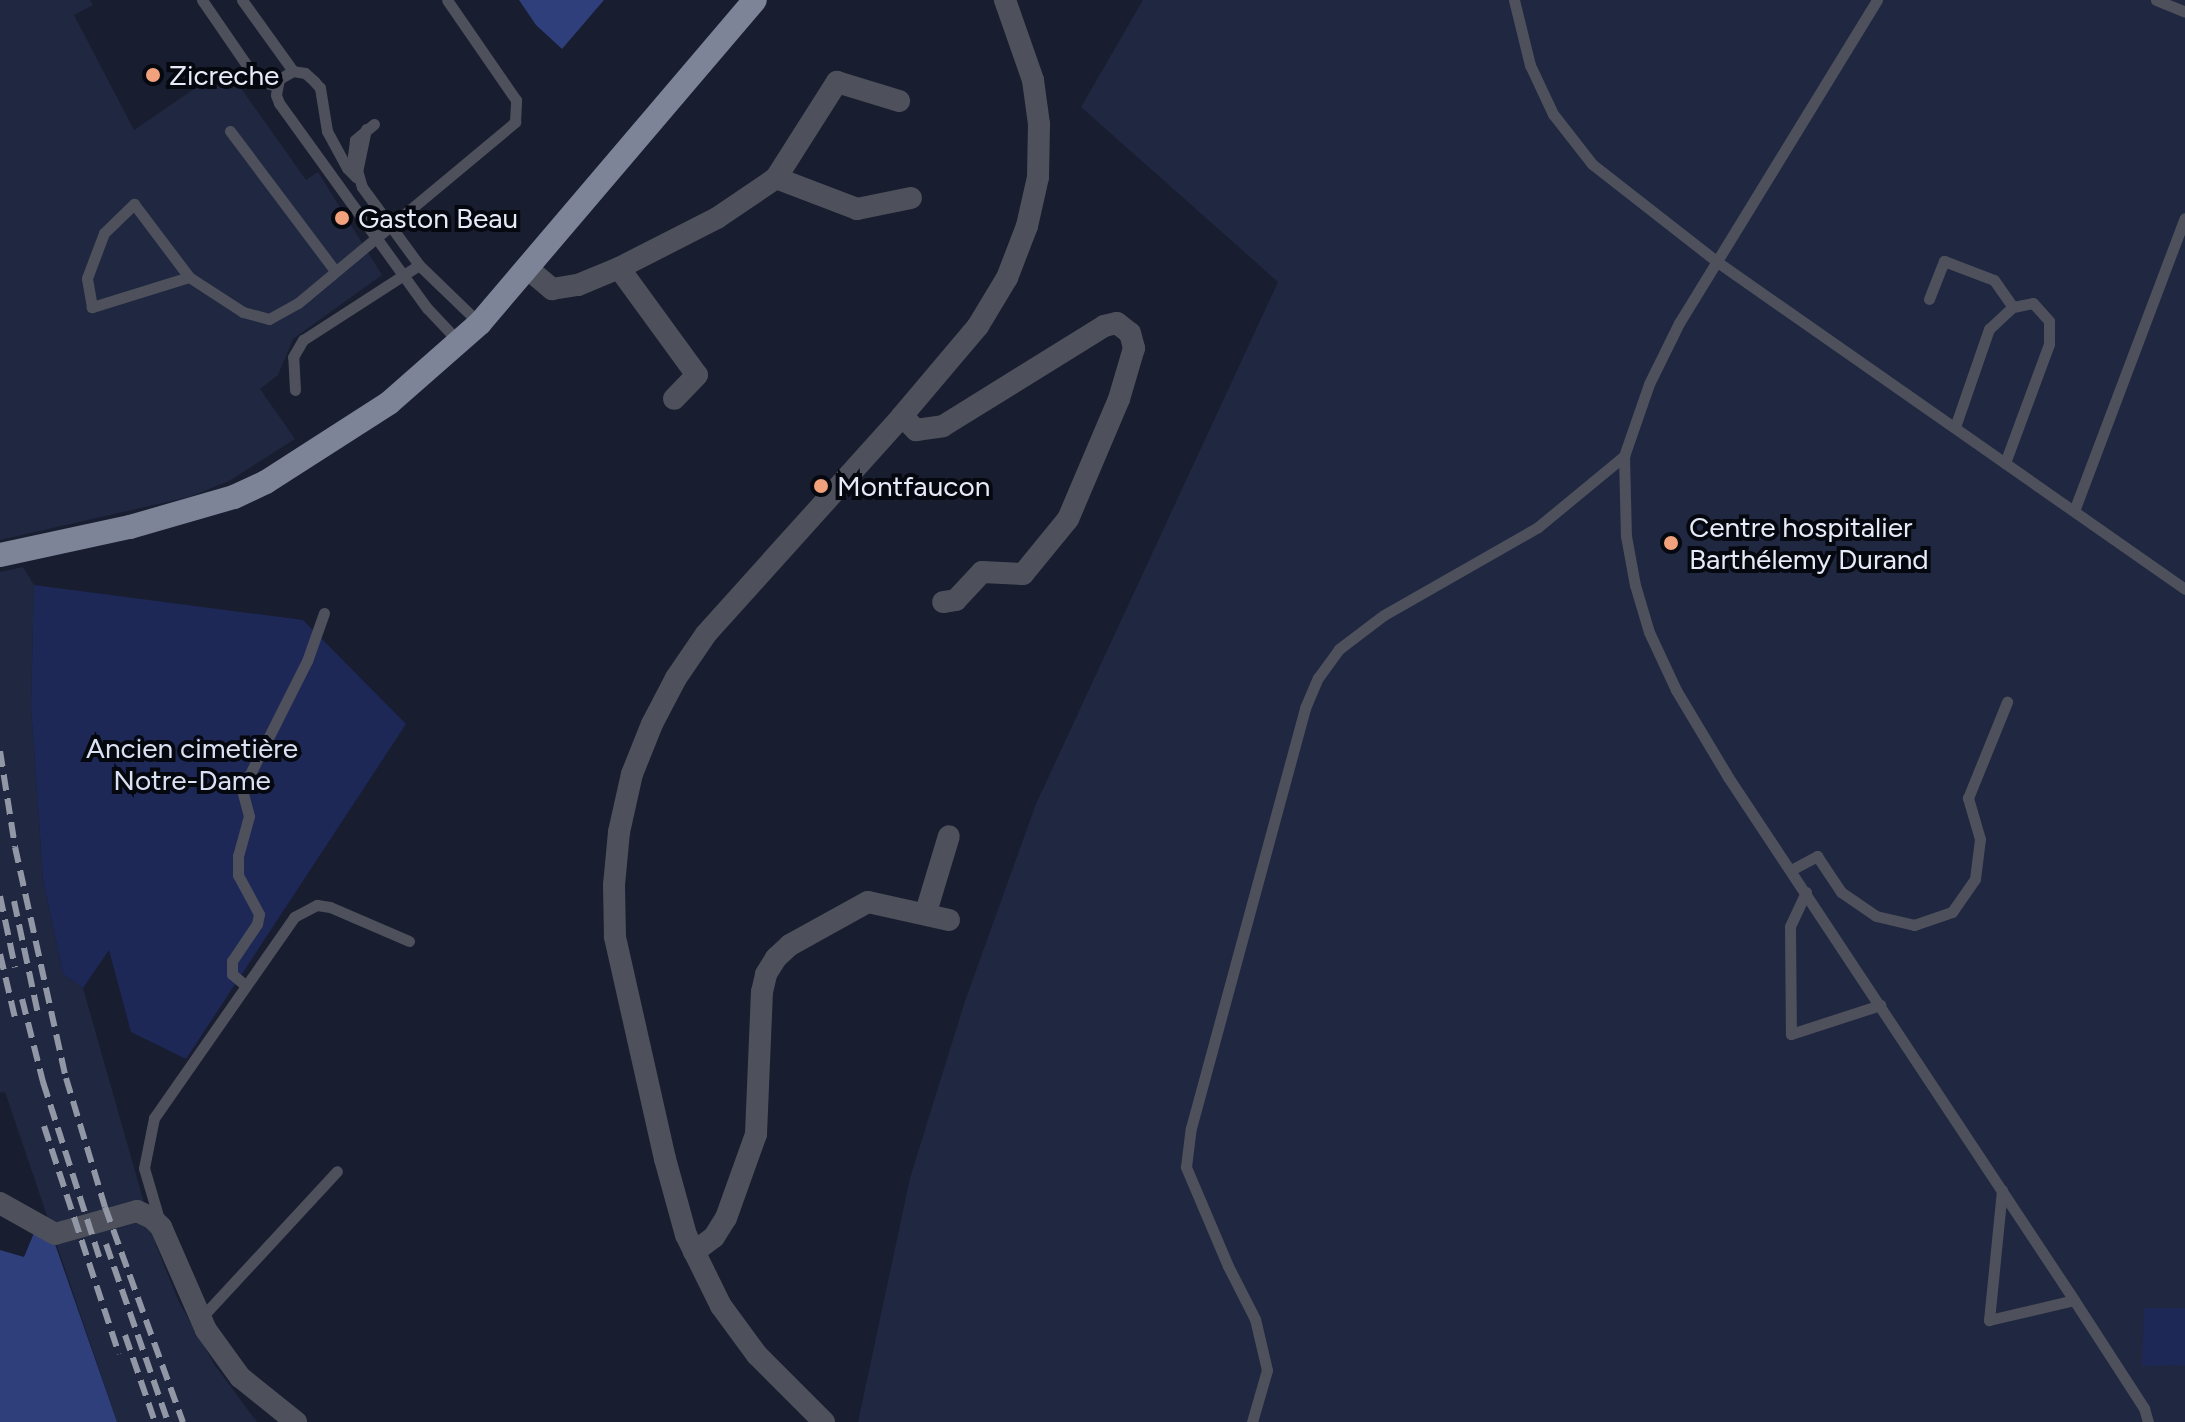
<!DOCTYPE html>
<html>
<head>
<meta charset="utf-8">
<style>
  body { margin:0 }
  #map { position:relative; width:2185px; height:1422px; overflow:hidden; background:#181d30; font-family:Figtree,sans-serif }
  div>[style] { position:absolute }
  .built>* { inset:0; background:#202740 }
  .green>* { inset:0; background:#1d2856 }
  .forest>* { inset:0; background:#2f3f7b }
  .service>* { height:11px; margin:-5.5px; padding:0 5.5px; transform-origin:5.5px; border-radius:5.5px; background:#4e515b }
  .minor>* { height:22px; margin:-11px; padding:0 11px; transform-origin:11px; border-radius:11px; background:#4e515b }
  .primary>* { height:24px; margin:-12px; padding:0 12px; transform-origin:12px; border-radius:12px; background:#7d8498 }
  .rail>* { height:6px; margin-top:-3px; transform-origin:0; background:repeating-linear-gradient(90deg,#9297a6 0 16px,transparent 0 24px) }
  .dots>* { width:22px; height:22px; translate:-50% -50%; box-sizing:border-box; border:4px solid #060810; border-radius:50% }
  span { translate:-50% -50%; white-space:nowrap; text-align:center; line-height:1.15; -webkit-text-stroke:8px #060810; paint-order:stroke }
  .poi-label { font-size:28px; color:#e6ebf8 }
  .left { translate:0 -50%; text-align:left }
  .park-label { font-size:28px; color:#dae1f3 }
</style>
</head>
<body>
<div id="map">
  <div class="built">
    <div style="clip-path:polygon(0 0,90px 0,93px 5px,74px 15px,134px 130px,226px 67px,306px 180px,318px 172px,382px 275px,293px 339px,278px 375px,260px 389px,295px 439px,229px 481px,189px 497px,0 540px)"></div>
    <div style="clip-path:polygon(1143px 0,2185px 0,2185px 1422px,858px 1422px,910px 1178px,965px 1001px,1036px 804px,1278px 282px,1081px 107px)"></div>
    <div style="clip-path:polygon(23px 567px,34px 585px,31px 706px,43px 879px,63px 974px,83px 988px,156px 1245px,179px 1302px,214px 1364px,257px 1422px,117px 1422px,5px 1092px,0 1093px,0 572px)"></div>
  </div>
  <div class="green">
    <div style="clip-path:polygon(34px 585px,303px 620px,406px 724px,186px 1059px,131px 1032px,109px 950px,83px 988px,63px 974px,43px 879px,31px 706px)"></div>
    <div style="clip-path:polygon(2144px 1308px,2185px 1308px,2185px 1365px,2142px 1366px)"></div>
  </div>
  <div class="forest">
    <div style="clip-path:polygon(519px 0,604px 0,562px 49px,536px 25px)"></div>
    <div style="clip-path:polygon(34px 1233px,55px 1244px,117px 1422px,0 1422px,0 1250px,24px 1257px)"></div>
  </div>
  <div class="service">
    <div style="left:202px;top:0;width:97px;rotate:55.5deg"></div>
    <div style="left:257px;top:80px;width:21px;rotate:17deg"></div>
    <div style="left:242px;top:0;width:87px;rotate:54.3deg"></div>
    <div style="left:1514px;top:0;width:67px;rotate:76.2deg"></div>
    <div style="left:1530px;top:65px;width:54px;rotate:64.9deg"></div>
    <div style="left:1553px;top:114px;width:63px;rotate:52deg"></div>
    <div style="left:1592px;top:164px;width:157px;rotate:38deg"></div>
    <div style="left:1716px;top:261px;width:572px;rotate:34.97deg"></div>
    <div style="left:1877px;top:0;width:379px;rotate:121.5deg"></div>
    <div style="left:1679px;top:323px;width:68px;rotate:116.2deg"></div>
    <div style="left:1649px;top:384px;width:76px;rotate:109.1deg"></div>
    <div style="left:1624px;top:456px;width:80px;rotate:88.6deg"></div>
    <div style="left:1626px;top:536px;width:50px;rotate:79.6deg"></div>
    <div style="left:1635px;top:585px;width:49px;rotate:73.4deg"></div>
    <div style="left:1649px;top:632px;width:64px;rotate:65deg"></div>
    <div style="left:1676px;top:690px;width:101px;rotate:59.1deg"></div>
    <div style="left:1728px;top:777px;width:627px;rotate:56.51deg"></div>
    <div style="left:2074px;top:1300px;width:129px;rotate:57.1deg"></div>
    <div style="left:2144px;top:1408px;width:15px;rotate:74deg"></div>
    <div style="left:2156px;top:0;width:31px;rotate:22deg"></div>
    <div style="left:374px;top:124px;width:25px;rotate:140deg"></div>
    <div style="left:355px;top:140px;width:16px;rotate:97deg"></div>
    <div style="left:353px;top:156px;width:32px;rotate:74deg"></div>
    <div style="left:362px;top:187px;width:97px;rotate:53.8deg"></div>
    <div style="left:419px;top:265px;width:83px;rotate:44deg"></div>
    <div style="left:366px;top:129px;width:49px;rotate:101.8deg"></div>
    <div style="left:356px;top:177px;width:13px;rotate:-135deg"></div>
    <div style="left:347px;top:168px;width:42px;rotate:-118.4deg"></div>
    <div style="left:327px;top:131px;width:44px;rotate:-99.2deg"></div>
    <div style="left:320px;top:88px;width:9px;rotate:-131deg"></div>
    <div style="left:314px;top:81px;width:12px;rotate:-138deg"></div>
    <div style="left:305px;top:73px;width:12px;rotate:-171deg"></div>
    <div style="left:293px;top:71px;width:16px;rotate:150deg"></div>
    <div style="left:279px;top:79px;width:16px;rotate:101deg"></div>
    <div style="left:276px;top:95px;width:9px;rotate:69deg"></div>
    <div style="left:279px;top:103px;width:253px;rotate:54.2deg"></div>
    <div style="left:427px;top:308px;width:47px;rotate:46.7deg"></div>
    <div style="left:230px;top:131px;width:175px;rotate:53.1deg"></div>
    <div style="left:189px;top:277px;width:102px;rotate:162.8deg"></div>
    <div style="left:92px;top:307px;width:29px;rotate:-100deg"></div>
    <div style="left:87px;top:278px;width:48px;rotate:-69.3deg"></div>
    <div style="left:104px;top:233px;width:42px;rotate:-44deg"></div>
    <div style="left:134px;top:204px;width:91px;rotate:53deg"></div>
    <div style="left:189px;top:277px;width:64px;rotate:32.9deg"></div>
    <div style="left:243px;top:312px;width:27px;rotate:15deg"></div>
    <div style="left:269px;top:319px;width:33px;rotate:-29deg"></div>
    <div style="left:298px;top:303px;width:283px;rotate:-39.8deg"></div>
    <div style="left:515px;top:122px;width:22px;rotate:-87deg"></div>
    <div style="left:516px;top:100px;width:121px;rotate:-124.6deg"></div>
    <div style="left:1929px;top:299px;width:41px;rotate:-68.5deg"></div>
    <div style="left:1944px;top:261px;width:53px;rotate:20.8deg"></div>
    <div style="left:1994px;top:280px;width:33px;rotate:55deg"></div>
    <div style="left:295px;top:390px;width:33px;rotate:-93deg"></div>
    <div style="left:293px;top:357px;width:20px;rotate:-60deg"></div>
    <div style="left:303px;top:340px;width:138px;rotate:-32.9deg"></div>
    <div style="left:1955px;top:427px;width:104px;rotate:-70.9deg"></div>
    <div style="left:1989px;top:329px;width:33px;rotate:-43deg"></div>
    <div style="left:2013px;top:307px;width:20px;rotate:-11deg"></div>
    <div style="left:2033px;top:303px;width:24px;rotate:48deg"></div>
    <div style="left:2049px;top:321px;width:23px;rotate:90deg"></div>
    <div style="left:2049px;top:344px;width:127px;rotate:110.3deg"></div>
    <div style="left:2074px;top:511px;width:313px;rotate:-69.3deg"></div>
    <div style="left:1791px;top:870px;width:30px;rotate:-28deg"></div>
    <div style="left:1817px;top:856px;width:43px;rotate:56.3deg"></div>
    <div style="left:1841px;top:892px;width:42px;rotate:34.4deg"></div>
    <div style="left:1876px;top:916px;width:39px;rotate:13deg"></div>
    <div style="left:1914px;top:925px;width:40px;rotate:-18.9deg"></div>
    <div style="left:1952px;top:912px;width:40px;rotate:-55.1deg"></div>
    <div style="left:1975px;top:879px;width:40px;rotate:-82.9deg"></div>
    <div style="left:1980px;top:839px;width:43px;rotate:-106.3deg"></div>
    <div style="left:1968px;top:798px;width:104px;rotate:-67.9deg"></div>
    <div style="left:1806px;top:892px;width:38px;rotate:115deg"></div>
    <div style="left:1790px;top:927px;width:107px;rotate:89.5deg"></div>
    <div style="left:1791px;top:1034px;width:94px;rotate:-18deg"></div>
    <div style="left:245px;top:985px;width:17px;rotate:-140deg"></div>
    <div style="left:232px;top:974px;width:13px;rotate:-90deg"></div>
    <div style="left:232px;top:961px;width:45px;rotate:-56deg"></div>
    <div style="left:257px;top:924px;width:10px;rotate:-79deg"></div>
    <div style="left:259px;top:914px;width:44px;rotate:-118.3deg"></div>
    <div style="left:238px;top:875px;width:19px;rotate:-90deg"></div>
    <div style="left:238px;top:856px;width:41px;rotate:-74.6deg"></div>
    <div style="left:249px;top:816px;width:27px;rotate:-105deg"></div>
    <div style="left:242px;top:790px;width:144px;rotate:-63.3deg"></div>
    <div style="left:307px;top:661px;width:51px;rotate:-70.5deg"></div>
    <div style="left:2002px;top:1190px;width:131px;rotate:95.7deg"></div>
    <div style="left:1989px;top:1320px;width:87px;rotate:-13.2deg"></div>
    <div style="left:159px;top:1219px;width:53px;rotate:-106.4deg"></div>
    <div style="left:144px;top:1168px;width:51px;rotate:-78.7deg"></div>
    <div style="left:154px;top:1118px;width:245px;rotate:-55.1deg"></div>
    <div style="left:294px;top:917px;width:26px;rotate:-28deg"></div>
    <div style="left:317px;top:905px;width:13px;rotate:9deg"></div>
    <div style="left:330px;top:907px;width:86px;rotate:23.3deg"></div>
    <div style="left:201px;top:1318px;width:200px;rotate:-47.2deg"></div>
    <div style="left:1252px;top:1422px;width:54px;rotate:-73.9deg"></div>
    <div style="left:1267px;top:1370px;width:52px;rotate:-103.2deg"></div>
    <div style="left:1255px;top:1319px;width:59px;rotate:-117deg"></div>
    <div style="left:1228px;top:1266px;width:108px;rotate:-113deg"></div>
    <div style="left:1186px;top:1167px;width:39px;rotate:-83deg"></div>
    <div style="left:1191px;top:1128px;width:435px;rotate:-74.8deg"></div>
    <div style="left:1305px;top:708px;width:33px;rotate:-67deg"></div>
    <div style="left:1318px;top:678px;width:36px;rotate:-54deg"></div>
    <div style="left:1339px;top:649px;width:56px;rotate:-37.1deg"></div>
    <div style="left:1384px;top:615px;width:177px;rotate:-29.7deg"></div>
    <div style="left:1538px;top:527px;width:112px;rotate:-39.5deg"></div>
  </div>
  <div class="minor">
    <div style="left:776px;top:178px;width:87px;rotate:20.9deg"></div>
    <div style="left:857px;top:209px;width:55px;rotate:-11.5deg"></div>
    <div style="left:527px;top:268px;width:33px;rotate:40deg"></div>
    <div style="left:552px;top:289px;width:26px;rotate:-9deg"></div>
    <div style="left:578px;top:285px;width:44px;rotate:-22.5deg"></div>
    <div style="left:619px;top:268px;width:132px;rotate:53.9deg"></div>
    <div style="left:697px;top:375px;width:33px;rotate:134deg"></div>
    <div style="left:619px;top:268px;width:110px;rotate:-27deg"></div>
    <div style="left:717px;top:218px;width:71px;rotate:-34.1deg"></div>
    <div style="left:776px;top:178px;width:114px;rotate:-57.6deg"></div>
    <div style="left:837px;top:82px;width:65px;rotate:17deg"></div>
    <div style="left:902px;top:416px;width:20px;rotate:45deg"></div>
    <div style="left:916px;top:430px;width:27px;rotate:-8deg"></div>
    <div style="left:943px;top:426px;width:190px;rotate:-31.8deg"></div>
    <div style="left:1104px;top:326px;width:13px;rotate:-13deg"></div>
    <div style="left:1117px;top:323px;width:16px;rotate:38deg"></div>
    <div style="left:1130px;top:333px;width:16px;rotate:75deg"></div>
    <div style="left:1134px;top:348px;width:53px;rotate:106.4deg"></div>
    <div style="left:1119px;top:399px;width:130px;rotate:113deg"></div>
    <div style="left:1068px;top:519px;width:71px;rotate:129.3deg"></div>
    <div style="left:1023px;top:574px;width:41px;rotate:-177.2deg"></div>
    <div style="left:982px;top:572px;width:38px;rotate:133deg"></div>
    <div style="left:956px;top:600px;width:13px;rotate:171deg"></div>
    <div style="left:926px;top:912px;width:79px;rotate:-73.2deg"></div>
    <div style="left:0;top:1203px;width:63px;rotate:29.4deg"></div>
    <div style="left:55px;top:1234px;width:85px;rotate:-15.7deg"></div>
    <div style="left:137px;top:1211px;width:17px;rotate:25deg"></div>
    <div style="left:152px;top:1218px;width:13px;rotate:45deg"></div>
    <div style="left:161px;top:1227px;width:112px;rotate:66.4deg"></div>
    <div style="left:206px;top:1330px;width:58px;rotate:54.1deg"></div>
    <div style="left:240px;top:1377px;width:72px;rotate:38.8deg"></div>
    <div style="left:694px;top:1252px;width:25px;rotate:-37deg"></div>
    <div style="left:714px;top:1237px;width:22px;rotate:-58deg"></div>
    <div style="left:726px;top:1218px;width:89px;rotate:-70.3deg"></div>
    <div style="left:756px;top:1134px;width:142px;rotate:-87.6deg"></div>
    <div style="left:762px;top:992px;width:18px;rotate:-77deg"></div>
    <div style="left:766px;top:974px;width:19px;rotate:-58deg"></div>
    <div style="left:776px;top:958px;width:19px;rotate:-43deg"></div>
    <div style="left:790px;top:945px;width:89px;rotate:-28.9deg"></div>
    <div style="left:868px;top:902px;width:83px;rotate:12.5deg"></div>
    <div style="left:824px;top:1422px;width:95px;rotate:-135deg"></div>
    <div style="left:757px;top:1355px;width:61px;rotate:-126.3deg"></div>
    <div style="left:721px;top:1306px;width:79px;rotate:-116.2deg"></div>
    <div style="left:686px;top:1235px;width:79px;rotate:-105.4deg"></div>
    <div style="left:665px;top:1159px;width:228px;rotate:-102.7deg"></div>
    <div style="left:615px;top:937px;width:52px;rotate:-91.1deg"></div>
    <div style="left:614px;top:885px;width:53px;rotate:-84.6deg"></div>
    <div style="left:619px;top:832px;width:59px;rotate:-77.4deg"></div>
    <div style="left:632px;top:774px;width:54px;rotate:-68.2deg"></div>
    <div style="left:652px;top:724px;width:52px;rotate:-62.4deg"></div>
    <div style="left:676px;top:678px;width:53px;rotate:-55.7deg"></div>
    <div style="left:706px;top:634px;width:293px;rotate:-48deg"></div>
    <div style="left:902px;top:416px;width:118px;rotate:-49.8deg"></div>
    <div style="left:978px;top:326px;width:56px;rotate:-58.9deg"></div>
    <div style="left:1007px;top:278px;width:56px;rotate:-69deg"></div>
    <div style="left:1027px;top:226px;width:50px;rotate:-77.3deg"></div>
    <div style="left:1038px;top:177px;width:53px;rotate:-88.9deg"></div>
    <div style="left:1039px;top:124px;width:44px;rotate:-97.8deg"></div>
    <div style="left:1033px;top:80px;width:85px;rotate:-109.3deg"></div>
  </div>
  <div class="primary">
    <div style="left:0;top:555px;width:133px;rotate:-12.2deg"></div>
    <div style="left:130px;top:527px;width:108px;rotate:-16.1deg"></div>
    <div style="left:234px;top:497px;width:35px;rotate:-25deg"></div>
    <div style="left:266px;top:482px;width:146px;rotate:-32.7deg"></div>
    <div style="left:389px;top:403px;width:121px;rotate:-41.3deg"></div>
    <div style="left:480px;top:323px;width:424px;rotate:-49.6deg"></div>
  </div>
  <div class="rail">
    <div style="left:0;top:751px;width:97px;rotate:81.1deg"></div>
    <div style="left:15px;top:847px;width:237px;rotate:77.6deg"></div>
    <div style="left:66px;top:1078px;width:135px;rotate:73.2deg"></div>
    <div style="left:105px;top:1207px;width:229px;rotate:70.1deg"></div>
    <div style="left:0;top:896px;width:73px;rotate:78.1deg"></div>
    <div style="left:14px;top:901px;width:116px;rotate:78deg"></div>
    <div style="left:0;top:954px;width:66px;rotate:76.8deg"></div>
    <div style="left:22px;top:999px;width:86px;rotate:75.8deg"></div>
    <div style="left:43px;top:1082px;width:190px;rotate:72.2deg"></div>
    <div style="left:44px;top:1126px;width:240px;rotate:71.8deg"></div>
    <div style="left:106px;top:1244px;width:188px;rotate:70.8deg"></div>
    <div style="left:125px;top:1335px;width:92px;rotate:71deg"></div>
  </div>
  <div class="dots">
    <div style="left:153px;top:75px;background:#f1a17c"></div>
    <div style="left:342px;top:218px;background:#f1a17c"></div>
    <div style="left:821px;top:486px;background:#f1a17c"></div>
    <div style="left:1671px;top:543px;background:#f1a17c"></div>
  </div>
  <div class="poi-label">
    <span class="left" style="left:169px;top:75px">Zicreche</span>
    <span class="left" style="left:358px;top:218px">Gaston Beau</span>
    <span class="left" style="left:837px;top:486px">Montfaucon</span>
    <span class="left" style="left:1689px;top:543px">Centre hospitalier<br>Barthélemy Durand</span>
  </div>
  <div class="park-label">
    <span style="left:192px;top:764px">Ancien cimetière<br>Notre-Dame</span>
  </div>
</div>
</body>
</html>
